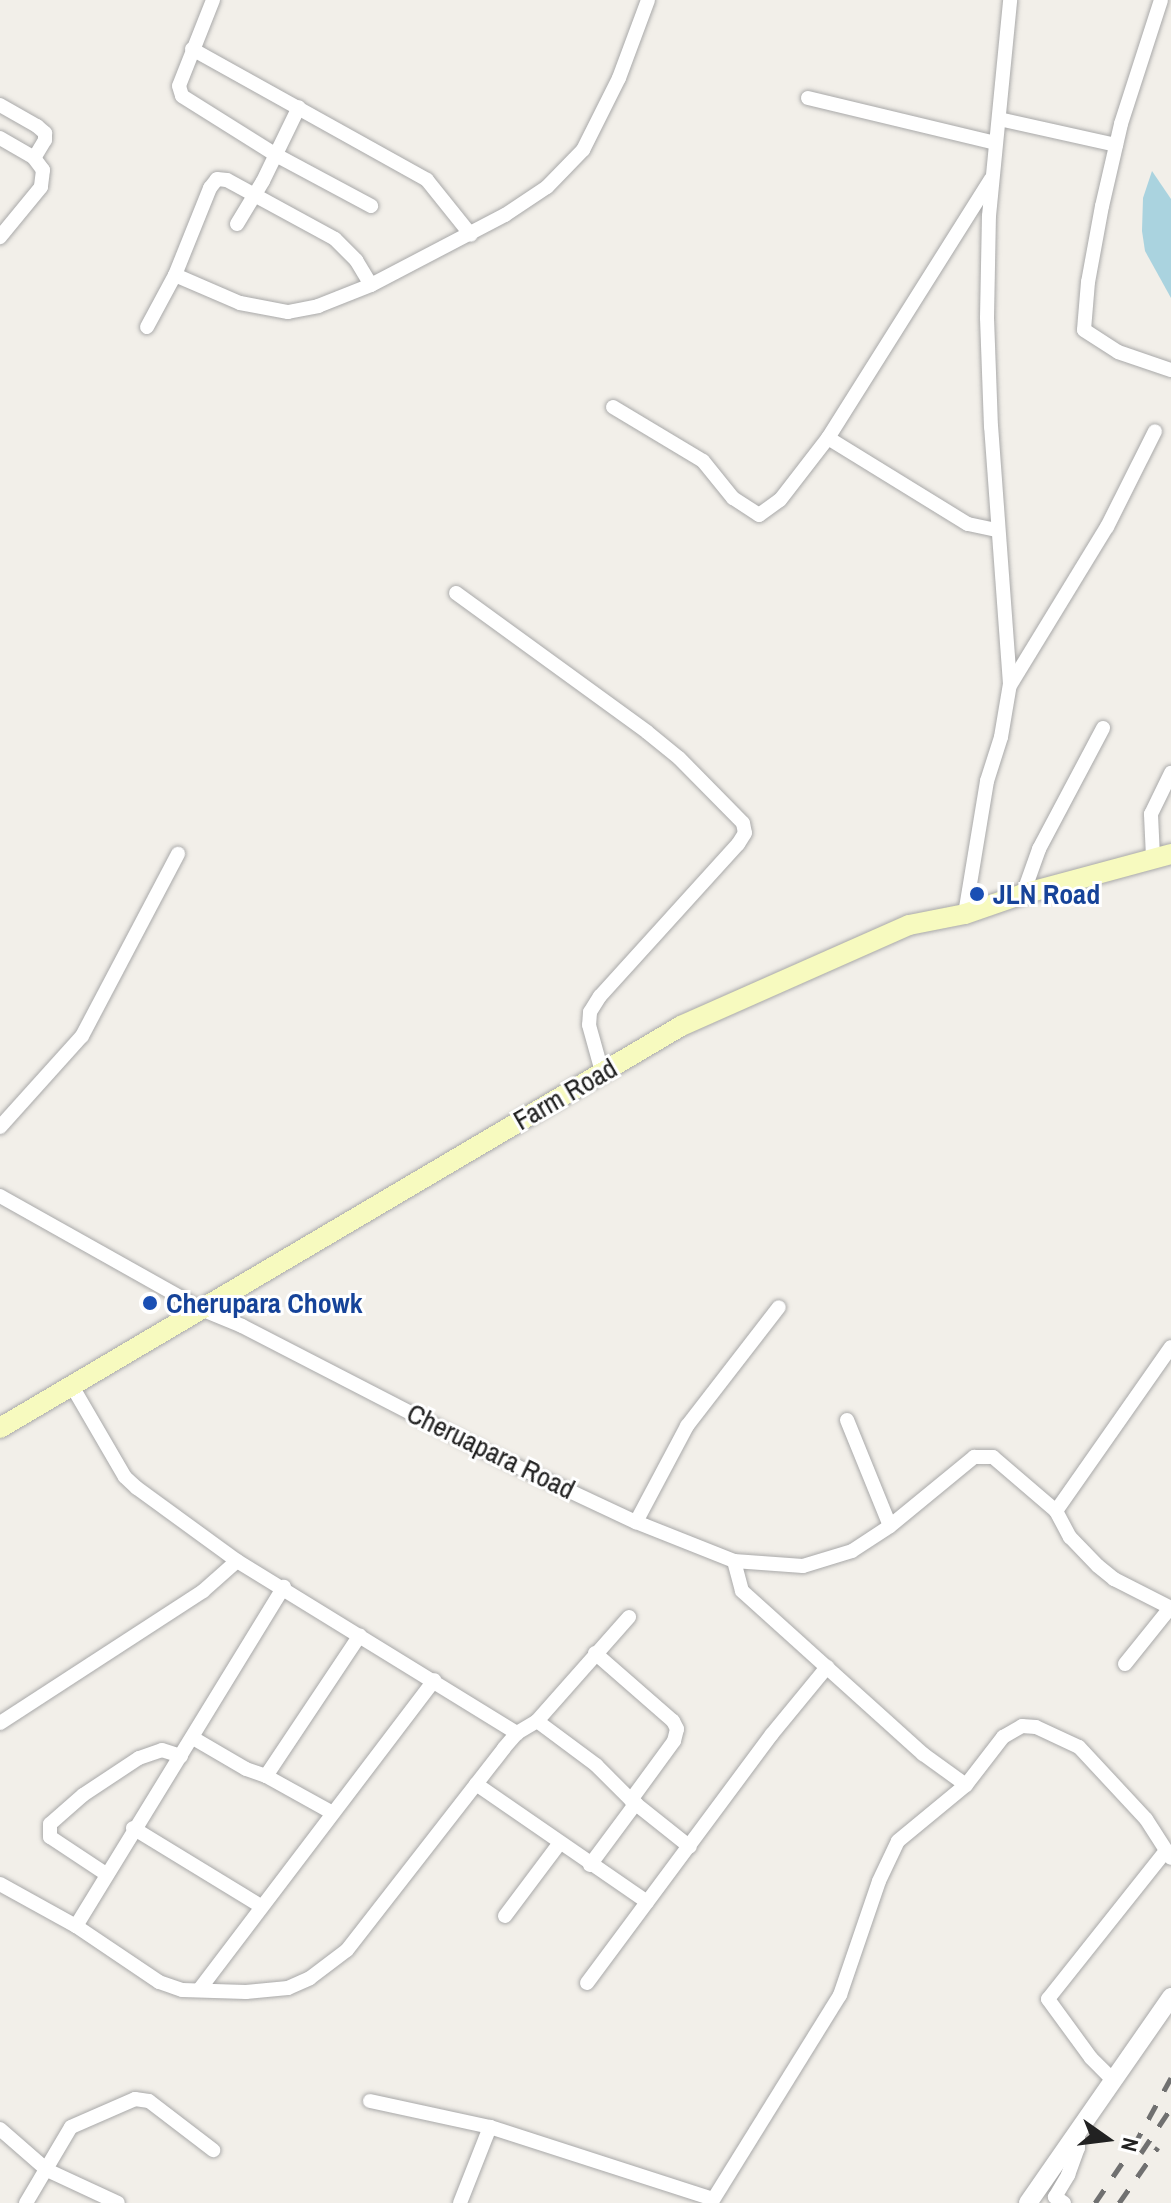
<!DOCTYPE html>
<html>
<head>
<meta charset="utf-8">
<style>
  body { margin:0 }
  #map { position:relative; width:1171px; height:2203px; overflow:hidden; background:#f2efe9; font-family:"Archivo Narrow",sans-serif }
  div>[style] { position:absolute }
  .water>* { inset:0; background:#aad3df }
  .roads { filter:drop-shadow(0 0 2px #a9a9a9) drop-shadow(0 0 2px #a9a9a9) }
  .minor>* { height:14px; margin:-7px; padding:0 7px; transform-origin:7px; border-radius:7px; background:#fff }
  .tertiary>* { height:18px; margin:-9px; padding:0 9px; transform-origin:9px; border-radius:9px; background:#fff }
  .secondary>* { height:20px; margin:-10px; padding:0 10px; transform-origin:10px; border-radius:10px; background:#f7fabf }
  .rail>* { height:5px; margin-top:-2.5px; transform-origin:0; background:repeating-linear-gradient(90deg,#707070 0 16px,transparent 0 32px) }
  .dots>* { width:22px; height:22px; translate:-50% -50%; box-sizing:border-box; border:4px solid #fff; border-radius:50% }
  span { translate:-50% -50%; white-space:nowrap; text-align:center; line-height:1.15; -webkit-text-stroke:6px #fff; paint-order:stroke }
  .transit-label { font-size:28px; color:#164399; font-weight:700 }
  .left { translate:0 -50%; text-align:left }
  .street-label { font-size:28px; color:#222 }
  .north { position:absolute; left:1067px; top:2099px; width:80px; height:80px; -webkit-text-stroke:6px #fff; paint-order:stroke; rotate:104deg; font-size:22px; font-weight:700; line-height:32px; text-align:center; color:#222 }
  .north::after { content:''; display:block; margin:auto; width:28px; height:36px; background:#222; clip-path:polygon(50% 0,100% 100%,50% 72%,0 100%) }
</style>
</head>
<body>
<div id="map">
  <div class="water">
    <div style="clip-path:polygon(1152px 171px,1171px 199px,1171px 298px,1145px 251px,1142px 231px,1143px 198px)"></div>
  </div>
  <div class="roads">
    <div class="minor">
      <div style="left:213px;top:0;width:92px;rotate:111.6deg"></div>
      <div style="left:179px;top:86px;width:10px;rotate:73deg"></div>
      <div style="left:182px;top:96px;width:111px;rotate:32.1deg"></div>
      <div style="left:276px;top:155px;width:108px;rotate:28.2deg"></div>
      <div style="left:1161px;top:0;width:130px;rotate:107.9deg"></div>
      <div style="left:1121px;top:124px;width:84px;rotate:103deg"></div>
      <div style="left:1102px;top:206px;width:77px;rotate:100.4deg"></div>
      <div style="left:1088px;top:282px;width:48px;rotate:94.8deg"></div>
      <div style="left:1084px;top:330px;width:40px;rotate:32.9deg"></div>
      <div style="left:1118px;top:352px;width:56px;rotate:18.8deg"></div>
      <div style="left:192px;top:49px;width:269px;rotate:29.1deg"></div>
      <div style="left:427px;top:180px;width:70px;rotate:51.3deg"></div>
      <div style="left:808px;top:98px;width:193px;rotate:13.5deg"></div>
      <div style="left:0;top:105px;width:43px;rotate:29.6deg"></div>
      <div style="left:37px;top:126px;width:11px;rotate:41deg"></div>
      <div style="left:45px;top:133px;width:7px;rotate:90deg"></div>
      <div style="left:45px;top:140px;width:21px;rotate:121deg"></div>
      <div style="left:34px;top:158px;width:15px;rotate:53deg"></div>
      <div style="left:43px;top:170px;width:17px;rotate:97deg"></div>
      <div style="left:41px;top:187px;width:65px;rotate:129.4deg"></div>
      <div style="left:999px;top:119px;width:120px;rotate:12.5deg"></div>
      <div style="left:0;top:138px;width:39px;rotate:30deg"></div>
      <div style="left:991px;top:179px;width:306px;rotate:122.2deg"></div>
      <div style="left:828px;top:438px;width:164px;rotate:31.6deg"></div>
      <div style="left:968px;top:524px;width:30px;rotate:12deg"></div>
      <div style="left:237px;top:224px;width:50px;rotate:-58.8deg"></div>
      <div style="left:263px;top:181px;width:82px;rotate:-64.1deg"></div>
      <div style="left:175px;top:275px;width:71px;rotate:23.3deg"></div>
      <div style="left:240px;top:303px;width:49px;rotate:10.6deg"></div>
      <div style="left:288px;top:312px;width:31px;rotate:-11deg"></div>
      <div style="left:318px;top:306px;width:57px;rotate:-21.6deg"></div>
      <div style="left:371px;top:285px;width:151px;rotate:-27.6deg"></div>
      <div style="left:505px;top:215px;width:50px;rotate:-33.7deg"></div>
      <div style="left:547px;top:187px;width:52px;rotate:-45.8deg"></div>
      <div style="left:583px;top:150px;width:80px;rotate:-63.4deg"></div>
      <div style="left:619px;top:78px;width:83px;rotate:-69.6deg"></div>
      <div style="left:147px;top:327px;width:59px;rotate:-61.7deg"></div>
      <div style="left:175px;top:275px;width:94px;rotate:-68.1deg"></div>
      <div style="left:210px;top:188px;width:11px;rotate:-52deg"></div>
      <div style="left:217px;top:179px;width:10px;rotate:6deg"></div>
      <div style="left:227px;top:180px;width:123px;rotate:28.6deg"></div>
      <div style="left:335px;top:239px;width:30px;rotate:45deg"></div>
      <div style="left:356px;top:260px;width:29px;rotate:59deg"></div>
      <div style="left:613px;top:407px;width:105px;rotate:31deg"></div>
      <div style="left:703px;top:461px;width:48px;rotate:51deg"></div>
      <div style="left:733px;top:498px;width:31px;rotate:33deg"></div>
      <div style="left:759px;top:515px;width:26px;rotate:-36deg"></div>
      <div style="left:780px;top:500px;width:78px;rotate:-52.3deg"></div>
      <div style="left:456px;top:593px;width:236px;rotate:36deg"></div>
      <div style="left:647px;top:732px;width:41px;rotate:39.1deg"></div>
      <div style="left:679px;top:758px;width:91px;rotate:45.4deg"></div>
      <div style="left:743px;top:823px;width:10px;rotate:79deg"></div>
      <div style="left:745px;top:833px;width:13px;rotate:122deg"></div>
      <div style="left:738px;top:844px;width:205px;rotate:132.2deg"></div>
      <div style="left:600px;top:996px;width:19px;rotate:122deg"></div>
      <div style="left:590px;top:1012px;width:13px;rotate:94deg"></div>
      <div style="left:589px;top:1025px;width:49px;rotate:74.5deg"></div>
      <div style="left:1011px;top:684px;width:184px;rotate:-58.6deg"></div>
      <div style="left:1107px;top:527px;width:107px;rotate:-63.4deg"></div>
      <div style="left:1153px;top:857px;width:43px;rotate:-92.7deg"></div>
      <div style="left:1151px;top:814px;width:46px;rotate:-64deg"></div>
      <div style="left:1023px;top:894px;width:48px;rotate:-70.4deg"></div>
      <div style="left:1039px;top:849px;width:137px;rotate:-62.1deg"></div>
      <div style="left:965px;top:914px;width:135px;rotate:-80.6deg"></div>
      <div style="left:987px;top:781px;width:46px;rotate:-72.3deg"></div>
      <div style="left:1001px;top:737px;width:54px;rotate:-80.4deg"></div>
      <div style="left:1010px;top:684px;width:258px;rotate:-94.2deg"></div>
      <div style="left:991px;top:427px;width:109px;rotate:-92.1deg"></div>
      <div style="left:987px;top:318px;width:102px;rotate:-88.9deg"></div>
      <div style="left:989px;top:216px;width:217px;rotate:-84.4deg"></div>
      <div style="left:0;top:1127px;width:122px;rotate:-48deg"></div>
      <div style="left:82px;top:1036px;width:206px;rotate:-62.2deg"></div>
      <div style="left:0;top:1196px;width:231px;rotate:29.3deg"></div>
      <div style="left:201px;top:1309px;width:44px;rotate:22.5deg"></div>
      <div style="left:242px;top:1326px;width:270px;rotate:27.3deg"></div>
      <div style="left:482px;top:1450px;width:170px;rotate:25.1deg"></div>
      <div style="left:636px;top:1522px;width:105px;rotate:21.7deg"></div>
      <div style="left:734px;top:1561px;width:69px;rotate:4.1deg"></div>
      <div style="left:803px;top:1566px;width:51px;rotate:-17deg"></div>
      <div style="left:852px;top:1551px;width:45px;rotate:-33.3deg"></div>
      <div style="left:890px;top:1526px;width:109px;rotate:-39.4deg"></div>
      <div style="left:974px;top:1457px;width:19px"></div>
      <div style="left:993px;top:1457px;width:83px;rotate:40.6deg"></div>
      <div style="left:1056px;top:1511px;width:30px;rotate:62deg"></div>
      <div style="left:1070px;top:1537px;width:40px;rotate:46deg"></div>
      <div style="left:1098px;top:1566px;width:21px;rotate:39deg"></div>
      <div style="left:1114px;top:1579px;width:64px;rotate:27deg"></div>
      <div style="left:72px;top:1386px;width:105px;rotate:59.8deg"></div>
      <div style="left:125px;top:1477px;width:16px;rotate:43deg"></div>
      <div style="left:137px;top:1488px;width:124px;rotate:36.1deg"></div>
      <div style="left:237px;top:1561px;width:329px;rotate:31.6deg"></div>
      <div style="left:847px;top:1420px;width:114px;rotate:67.9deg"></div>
      <div style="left:1056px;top:1511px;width:200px;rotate:-55deg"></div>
      <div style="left:636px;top:1522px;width:109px;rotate:-62deg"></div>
      <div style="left:687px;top:1426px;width:150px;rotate:-52.3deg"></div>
      <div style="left:734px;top:1561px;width:31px;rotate:75deg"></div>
      <div style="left:742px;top:1591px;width:244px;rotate:42deg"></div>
      <div style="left:923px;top:1754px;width:53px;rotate:35.8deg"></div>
      <div style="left:595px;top:1653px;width:103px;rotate:41.1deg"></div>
      <div style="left:673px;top:1721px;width:9px;rotate:63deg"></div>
      <div style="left:677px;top:1729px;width:12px;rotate:104deg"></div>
      <div style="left:674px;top:1741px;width:73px;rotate:126.1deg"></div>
      <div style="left:1125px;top:1664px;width:72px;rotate:-51.2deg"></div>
      <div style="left:537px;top:1721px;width:139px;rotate:-48.5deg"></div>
      <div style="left:0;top:1723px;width:242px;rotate:-33deg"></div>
      <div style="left:203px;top:1591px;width:45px;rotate:-41.4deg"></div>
      <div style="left:193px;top:1738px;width:61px;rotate:30.3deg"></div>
      <div style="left:246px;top:1769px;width:21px;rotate:19deg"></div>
      <div style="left:266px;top:1776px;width:169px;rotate:-56.3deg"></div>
      <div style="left:266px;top:1776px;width:74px;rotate:29deg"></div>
      <div style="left:476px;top:1784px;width:208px;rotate:34.6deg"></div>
      <div style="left:133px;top:1828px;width:150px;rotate:31.4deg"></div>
      <div style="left:590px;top:1865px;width:77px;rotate:-53.4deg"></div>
      <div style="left:106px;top:1874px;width:67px;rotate:-146.5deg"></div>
      <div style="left:50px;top:1837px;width:13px;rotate:-90deg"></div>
      <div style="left:50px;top:1824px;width:44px;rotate:-41.3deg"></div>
      <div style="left:83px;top:1795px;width:67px;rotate:-33.5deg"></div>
      <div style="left:139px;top:1758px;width:24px;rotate:-19deg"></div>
      <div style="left:162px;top:1750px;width:20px;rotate:18deg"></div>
      <div style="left:0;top:1884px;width:87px;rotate:28.9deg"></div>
      <div style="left:76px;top:1926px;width:100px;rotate:34deg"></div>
      <div style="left:159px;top:1982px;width:24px;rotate:19deg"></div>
      <div style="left:182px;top:1990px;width:64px;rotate:1.8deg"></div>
      <div style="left:246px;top:1992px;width:42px;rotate:-5.4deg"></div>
      <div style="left:288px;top:1988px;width:24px;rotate:-24deg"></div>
      <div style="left:310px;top:1978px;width:46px;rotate:-37.1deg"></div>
      <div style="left:347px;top:1950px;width:256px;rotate:-52.1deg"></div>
      <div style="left:504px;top:1748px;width:20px;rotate:-49deg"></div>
      <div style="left:517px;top:1733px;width:23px;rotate:-31deg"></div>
      <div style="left:537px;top:1721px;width:74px;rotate:36.7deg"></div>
      <div style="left:596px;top:1765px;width:49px;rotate:45deg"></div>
      <div style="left:631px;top:1800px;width:75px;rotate:38.5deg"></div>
      <div style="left:505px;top:1916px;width:90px;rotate:-53.1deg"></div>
      <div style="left:76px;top:1926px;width:398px;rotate:-58.5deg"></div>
      <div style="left:587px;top:1983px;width:310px;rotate:-53.4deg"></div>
      <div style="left:772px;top:1734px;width:87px;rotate:-50.6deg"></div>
      <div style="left:199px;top:1990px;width:389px;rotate:-52.8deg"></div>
      <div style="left:1113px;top:2080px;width:31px;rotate:-135deg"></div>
      <div style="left:1091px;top:2058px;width:73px;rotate:-126.1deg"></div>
      <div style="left:1048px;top:1999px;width:188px;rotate:-51.5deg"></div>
      <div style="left:370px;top:2101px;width:123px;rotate:12.2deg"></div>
      <div style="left:490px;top:2127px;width:234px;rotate:17.9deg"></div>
      <div style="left:0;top:2129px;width:62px;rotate:41.1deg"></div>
      <div style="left:47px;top:2170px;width:78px;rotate:24.9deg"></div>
      <div style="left:26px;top:2203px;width:88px;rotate:-59.4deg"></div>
      <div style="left:71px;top:2127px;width:70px;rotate:-23.6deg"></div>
      <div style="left:135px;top:2099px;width:14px;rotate:8deg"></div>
      <div style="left:149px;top:2101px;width:81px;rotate:37.4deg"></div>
      <div style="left:460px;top:2203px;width:82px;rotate:-68.5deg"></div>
      <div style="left:711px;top:2203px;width:245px;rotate:-58.2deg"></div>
      <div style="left:840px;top:1995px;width:120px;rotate:-71.1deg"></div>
      <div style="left:879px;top:1881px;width:44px;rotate:-64.6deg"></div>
      <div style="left:898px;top:1841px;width:88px;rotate:-39.5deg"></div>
      <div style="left:966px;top:1785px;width:61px;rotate:-52.4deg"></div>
      <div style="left:1003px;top:1737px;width:22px;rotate:-30deg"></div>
      <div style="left:1022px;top:1726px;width:14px;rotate:4deg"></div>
      <div style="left:1036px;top:1727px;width:47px;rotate:24.9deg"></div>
      <div style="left:1079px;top:1747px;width:98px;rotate:47.1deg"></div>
      <div style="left:1146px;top:1819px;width:46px;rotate:57.3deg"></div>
      <div style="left:1064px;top:2203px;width:11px;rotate:-146deg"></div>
      <div style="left:1055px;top:2197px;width:26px;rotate:-59deg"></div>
      <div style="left:1068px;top:2175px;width:29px;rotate:-70deg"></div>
      <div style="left:1078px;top:2148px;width:16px;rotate:-90deg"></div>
    </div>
    <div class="tertiary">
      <div style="left:1028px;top:2203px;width:251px;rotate:-55.2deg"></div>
    </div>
    <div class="secondary">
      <div style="left:0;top:1428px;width:791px;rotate:-30.55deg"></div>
      <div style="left:681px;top:1026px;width:249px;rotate:-23.9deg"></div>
      <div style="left:909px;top:925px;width:57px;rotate:-11.1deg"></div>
      <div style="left:965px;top:914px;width:61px;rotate:-19deg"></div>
      <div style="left:1023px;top:894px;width:153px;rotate:-15.1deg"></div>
    </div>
  </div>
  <div class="rail">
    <div style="left:1141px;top:2153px;width:54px;rotate:-56.3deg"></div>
    <div style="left:1095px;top:2203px;width:68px;rotate:-55.8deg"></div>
    <div style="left:1133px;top:2147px;width:79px;rotate:-61.2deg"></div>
    <div style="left:1119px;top:2203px;width:68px;rotate:-55.1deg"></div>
  </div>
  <div class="dots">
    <div style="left:977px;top:894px;background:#1a4fb4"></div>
    <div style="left:150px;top:1303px;background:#1a4fb4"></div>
  </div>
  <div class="transit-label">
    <span class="left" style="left:993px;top:894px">JLN Road</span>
    <span class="left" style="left:166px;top:1303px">Cherupara Chowk</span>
  </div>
  <div class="street-label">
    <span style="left:565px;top:1094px;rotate:-30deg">Farm Road</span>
    <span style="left:491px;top:1451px;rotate:26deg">Cheruapara Road</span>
  </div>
  <div class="north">N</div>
</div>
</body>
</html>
